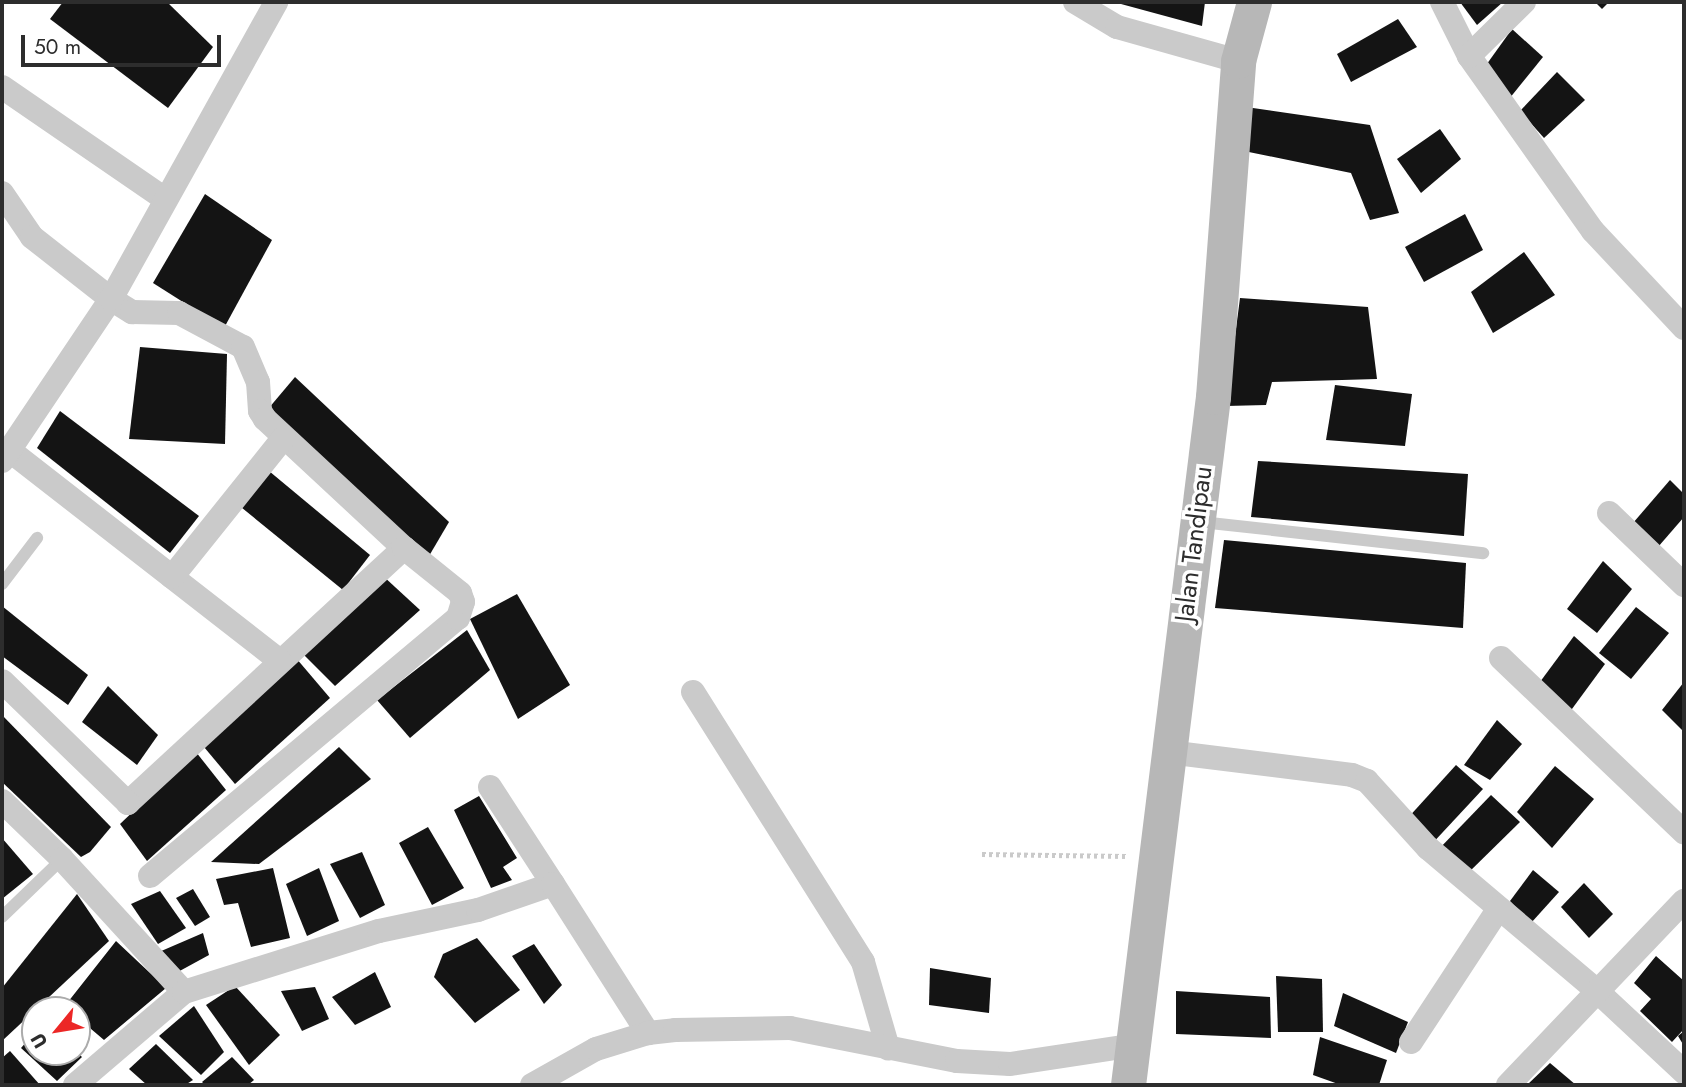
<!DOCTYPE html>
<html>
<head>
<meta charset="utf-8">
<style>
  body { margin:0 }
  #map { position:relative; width:1686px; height:1087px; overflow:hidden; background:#fff; font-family:Jost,sans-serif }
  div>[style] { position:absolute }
  .building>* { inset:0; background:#141414 }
  .path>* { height:4.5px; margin-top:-2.25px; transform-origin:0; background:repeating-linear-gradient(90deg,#cacaca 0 3.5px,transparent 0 7px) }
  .lane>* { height:12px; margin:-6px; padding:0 6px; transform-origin:6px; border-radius:6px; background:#cacaca }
  .street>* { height:24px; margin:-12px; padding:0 12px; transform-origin:12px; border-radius:12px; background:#cacaca }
  .secondary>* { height:35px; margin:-17.5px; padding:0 17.5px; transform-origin:17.5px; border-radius:17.5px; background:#b7b7b7 }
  span { translate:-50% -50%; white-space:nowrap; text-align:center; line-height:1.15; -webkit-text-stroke:7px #fff; paint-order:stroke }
  .street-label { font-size:26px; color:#2d2d2d }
  .frame { position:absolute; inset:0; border:4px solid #2d2d2d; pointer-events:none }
  .north { position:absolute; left:21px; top:996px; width:70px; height:70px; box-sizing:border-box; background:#fff; border:2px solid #ababab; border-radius:50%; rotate:240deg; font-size:19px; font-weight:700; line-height:28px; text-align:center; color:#2d2d2d }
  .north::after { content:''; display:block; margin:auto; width:24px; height:32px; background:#ec2726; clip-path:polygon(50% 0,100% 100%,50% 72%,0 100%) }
  .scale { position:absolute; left:21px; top:35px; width:200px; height:32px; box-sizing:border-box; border:4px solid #2d2d2d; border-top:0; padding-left:9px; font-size:21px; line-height:24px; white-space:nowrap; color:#2d2d2d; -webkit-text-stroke:5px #fff; paint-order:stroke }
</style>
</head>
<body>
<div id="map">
  <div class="building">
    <div style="clip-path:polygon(63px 2px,167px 2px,213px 47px,168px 108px,50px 19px)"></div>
    <div style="clip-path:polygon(1121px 2px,1205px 2px,1202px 26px,1121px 4px)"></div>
    <div style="clip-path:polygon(1460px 2px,1503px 2px,1477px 25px)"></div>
    <div style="clip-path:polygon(1595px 2px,1609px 2px,1602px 9px)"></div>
    <div style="clip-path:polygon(1398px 19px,1417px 47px,1351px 82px,1337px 54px)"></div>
    <div style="clip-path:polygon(1512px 29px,1543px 57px,1509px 99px,1484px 68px)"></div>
    <div style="clip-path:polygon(1557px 72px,1585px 100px,1544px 138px,1520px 111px)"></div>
    <div style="clip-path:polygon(1246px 107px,1370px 125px,1399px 213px,1370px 220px,1351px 173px,1239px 150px)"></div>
    <div style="clip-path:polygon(1440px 129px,1461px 159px,1421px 193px,1397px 159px)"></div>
    <div style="clip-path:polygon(205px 194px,272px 240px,224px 328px,153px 283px)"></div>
    <div style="clip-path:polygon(1465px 214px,1483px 250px,1424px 282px,1405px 247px)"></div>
    <div style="clip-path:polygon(1524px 252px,1555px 295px,1493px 333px,1471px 292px)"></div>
    <div style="clip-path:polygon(1240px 298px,1368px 307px,1377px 379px,1272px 382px,1266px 405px,1226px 406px)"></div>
    <div style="clip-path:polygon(140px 347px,227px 354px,225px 444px,129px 439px)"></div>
    <div style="clip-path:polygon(295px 377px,449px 522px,429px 556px,268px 409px)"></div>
    <div style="clip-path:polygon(1335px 385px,1412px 394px,1405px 446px,1326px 440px)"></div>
    <div style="clip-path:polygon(60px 411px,199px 516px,170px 553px,37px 448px)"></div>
    <div style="clip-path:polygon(1258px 461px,1468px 474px,1464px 536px,1251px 517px)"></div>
    <div style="clip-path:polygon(263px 466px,370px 555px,343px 590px,236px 503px)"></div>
    <div style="clip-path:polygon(1670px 480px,1684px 494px,1684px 517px,1658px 547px,1633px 523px)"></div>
    <div style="clip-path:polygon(1224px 540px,1466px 563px,1463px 628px,1215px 608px)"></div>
    <div style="clip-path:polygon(1603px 561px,1632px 589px,1597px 633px,1567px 609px)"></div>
    <div style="clip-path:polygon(382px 575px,420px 610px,335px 686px,303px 654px)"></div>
    <div style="clip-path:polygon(517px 594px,570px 685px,518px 719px,470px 619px)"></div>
    <div style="clip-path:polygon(2px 606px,88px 675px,68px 705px,2px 656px)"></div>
    <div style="clip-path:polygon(1636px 607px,1669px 633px,1631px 679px,1599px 653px)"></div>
    <div style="clip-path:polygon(467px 630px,490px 670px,410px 738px,377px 700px)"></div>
    <div style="clip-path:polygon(1574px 636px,1605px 664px,1569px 713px,1537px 686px)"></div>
    <div style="clip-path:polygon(296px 658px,330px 698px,235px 784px,204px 747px)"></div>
    <div style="clip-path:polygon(1684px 682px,1684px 732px,1662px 710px)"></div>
    <div style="clip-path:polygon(108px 686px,158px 735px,137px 765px,82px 722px)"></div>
    <div style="clip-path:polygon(2px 715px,111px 827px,90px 852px,81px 857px,2px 782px)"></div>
    <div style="clip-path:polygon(1497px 720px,1522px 744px,1490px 780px,1464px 765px)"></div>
    <div style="clip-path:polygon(339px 747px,371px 779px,259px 864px,211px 862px)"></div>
    <div style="clip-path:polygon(196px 752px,226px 790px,147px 861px,120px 824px)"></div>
    <div style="clip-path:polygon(1456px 765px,1483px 789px,1429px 847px,1406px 820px)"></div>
    <div style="clip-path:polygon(1555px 766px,1594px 799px,1552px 848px,1517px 812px)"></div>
    <div style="clip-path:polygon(1491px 795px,1520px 822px,1465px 876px,1437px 851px)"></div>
    <div style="clip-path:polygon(479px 796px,517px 858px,503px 867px,512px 880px,491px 888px,454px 810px)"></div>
    <div style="clip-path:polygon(428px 827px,464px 888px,432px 905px,399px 843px)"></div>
    <div style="clip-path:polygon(2px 838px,33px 874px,2px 899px)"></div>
    <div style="clip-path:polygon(362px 852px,385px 905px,360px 918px,330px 864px)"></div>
    <div style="clip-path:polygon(273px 868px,290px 938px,251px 947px,238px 903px,224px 905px,216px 879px)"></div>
    <div style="clip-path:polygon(319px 868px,339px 921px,307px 936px,286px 884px)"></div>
    <div style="clip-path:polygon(1533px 870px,1559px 892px,1531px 923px,1510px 901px)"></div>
    <div style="clip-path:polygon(1584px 883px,1613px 914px,1589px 938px,1561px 907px)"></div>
    <div style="clip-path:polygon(193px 889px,210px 917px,195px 926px,176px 898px)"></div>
    <div style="clip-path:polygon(160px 891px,186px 928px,158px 944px,131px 904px)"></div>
    <div style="clip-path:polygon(77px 894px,109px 941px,2px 1041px,2px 988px)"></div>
    <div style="clip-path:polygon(203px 933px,209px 955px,176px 973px,159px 952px)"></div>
    <div style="clip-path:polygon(477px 938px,520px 990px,475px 1023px,434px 977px,443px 954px)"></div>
    <div style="clip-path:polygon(116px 941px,166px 988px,104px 1040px,77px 1017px,77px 1010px,64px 1007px)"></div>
    <div style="clip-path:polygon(534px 944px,562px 985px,544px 1004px,512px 956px)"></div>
    <div style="clip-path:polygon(1656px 956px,1684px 981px,1684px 1029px,1672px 1042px,1640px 1011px,1651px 999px,1634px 983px)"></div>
    <div style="clip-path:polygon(930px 968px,991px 978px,989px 1013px,929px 1005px)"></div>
    <div style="clip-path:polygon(375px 972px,391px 1007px,355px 1025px,332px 997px)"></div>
    <div style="clip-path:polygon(1276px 976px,1322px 979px,1323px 1032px,1278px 1032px)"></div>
    <div style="clip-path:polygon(235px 986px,280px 1035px,249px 1065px,206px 1005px)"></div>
    <div style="clip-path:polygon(315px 987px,329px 1019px,302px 1031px,281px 991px)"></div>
    <div style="clip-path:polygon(1176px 991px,1270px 997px,1271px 1038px,1176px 1034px)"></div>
    <div style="clip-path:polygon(1343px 993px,1408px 1022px,1396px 1053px,1334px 1026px)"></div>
    <div style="clip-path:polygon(194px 1006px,224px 1052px,201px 1075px,159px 1036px)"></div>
    <div style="clip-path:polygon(1684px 1031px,1684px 1046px,1678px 1036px)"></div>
    <div style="clip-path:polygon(35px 1032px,35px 1052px,77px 1052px,82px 1057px,57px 1081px,21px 1048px)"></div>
    <div style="clip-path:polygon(1320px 1037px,1387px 1060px,1379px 1085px,1341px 1085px,1313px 1075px)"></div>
    <div style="clip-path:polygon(156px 1044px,193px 1080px,185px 1085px,147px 1085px,129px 1069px)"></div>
    <div style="clip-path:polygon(10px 1051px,40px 1085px,2px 1085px,2px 1058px)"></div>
    <div style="clip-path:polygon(232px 1057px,254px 1080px,248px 1085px,205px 1085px,202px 1082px)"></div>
    <div style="clip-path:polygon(1550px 1063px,1576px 1085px,1527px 1085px)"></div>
  </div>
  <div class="path">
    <div style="left:982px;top:854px;width:144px;rotate:0.8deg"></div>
  </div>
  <div class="lane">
    <div style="left:1201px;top:522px;width:284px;rotate:6.3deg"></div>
    <div style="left:2px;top:584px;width:58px;rotate:-52.7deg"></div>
    <div style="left:2px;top:917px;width:83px;rotate:-44deg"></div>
  </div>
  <div class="street">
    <div style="left:1075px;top:2px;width:49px;rotate:30.8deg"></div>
    <div style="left:1117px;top:27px;width:126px;rotate:15.7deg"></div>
    <div style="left:1442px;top:2px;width:60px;rotate:63.4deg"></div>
    <div style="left:1469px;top:56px;width:214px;rotate:54.7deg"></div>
    <div style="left:1593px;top:231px;width:133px;rotate:46.8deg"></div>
    <div style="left:1469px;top:56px;width:77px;rotate:-44.5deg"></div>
    <div style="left:2px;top:87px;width:198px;rotate:34.5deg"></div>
    <div style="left:2px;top:193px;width:53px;rotate:55.7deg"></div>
    <div style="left:32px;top:237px;width:100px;rotate:38.1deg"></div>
    <div style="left:111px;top:299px;width:25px;rotate:32deg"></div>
    <div style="left:132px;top:312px;width:47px;rotate:1.2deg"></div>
    <div style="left:179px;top:313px;width:72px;rotate:28deg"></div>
    <div style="left:243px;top:347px;width:38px;rotate:67deg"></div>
    <div style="left:258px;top:382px;width:29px;rotate:86deg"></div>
    <div style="left:260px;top:411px;width:9px;rotate:58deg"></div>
    <div style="left:265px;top:419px;width:190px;rotate:42.9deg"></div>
    <div style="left:404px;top:548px;width:376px;rotate:137.3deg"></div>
    <div style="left:128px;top:803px;width:175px;rotate:-135.9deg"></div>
    <div style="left:9px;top:450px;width:343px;rotate:37.9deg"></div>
    <div style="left:2px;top:461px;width:195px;rotate:-56.1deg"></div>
    <div style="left:111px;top:299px;width:340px;rotate:-60.9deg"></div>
    <div style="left:1609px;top:513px;width:104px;rotate:43.8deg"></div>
    <div style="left:172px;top:577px;width:179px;rotate:-51.3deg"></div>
    <div style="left:1501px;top:658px;width:253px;rotate:43.6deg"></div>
    <div style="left:693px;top:692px;width:319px;rotate:57.8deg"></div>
    <div style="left:863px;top:962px;width:90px;rotate:73.8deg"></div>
    <div style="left:1168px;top:752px;width:185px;rotate:7.1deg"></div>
    <div style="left:1352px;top:775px;width:16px;rotate:22deg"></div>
    <div style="left:1367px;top:781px;width:91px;rotate:47.7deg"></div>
    <div style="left:1428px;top:848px;width:221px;rotate:40.2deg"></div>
    <div style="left:1597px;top:991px;width:119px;rotate:43deg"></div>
    <div style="left:490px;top:787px;width:116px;rotate:57deg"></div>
    <div style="left:2px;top:801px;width:83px;rotate:44deg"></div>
    <div style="left:62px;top:859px;width:180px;rotate:47.5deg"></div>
    <div style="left:150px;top:876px;width:402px;rotate:-40deg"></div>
    <div style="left:458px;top:618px;width:17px;rotate:-73deg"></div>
    <div style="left:463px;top:602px;width:9px;rotate:-108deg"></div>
    <div style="left:460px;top:593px;width:72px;rotate:-141.2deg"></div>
    <div style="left:1411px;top:1042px;width:160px;rotate:-56.7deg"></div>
    <div style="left:75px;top:1085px;width:143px;rotate:-40.5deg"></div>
    <div style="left:184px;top:992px;width:204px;rotate:-17.4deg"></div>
    <div style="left:379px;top:931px;width:101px;rotate:-12deg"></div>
    <div style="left:478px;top:910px;width:79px;rotate:-19.1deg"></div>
    <div style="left:553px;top:884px;width:177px;rotate:57.5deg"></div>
    <div style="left:532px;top:1085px;width:73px;rotate:-29.4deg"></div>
    <div style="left:596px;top:1049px;width:54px;rotate:-17.1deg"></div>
    <div style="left:648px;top:1033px;width:27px;rotate:-6deg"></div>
    <div style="left:675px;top:1030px;width:115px;rotate:-1deg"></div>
    <div style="left:790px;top:1028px;width:170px;rotate:11.2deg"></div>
    <div style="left:957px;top:1061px;width:53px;rotate:3.2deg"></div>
    <div style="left:1010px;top:1064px;width:127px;rotate:-8.6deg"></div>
    <div style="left:1508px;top:1085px;width:255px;rotate:-46.3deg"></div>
  </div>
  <div class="secondary">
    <div style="left:1128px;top:1085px;width:693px;rotate:-82.96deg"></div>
    <div style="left:1213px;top:397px;width:337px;rotate:-85.7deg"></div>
    <div style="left:1238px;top:61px;width:61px;rotate:-74.8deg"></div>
  </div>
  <div class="street-label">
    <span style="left:1194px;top:544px;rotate:-83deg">Jalan Tandipau</span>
  </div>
  <div class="frame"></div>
  <div class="north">U</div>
  <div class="scale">50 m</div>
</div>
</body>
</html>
